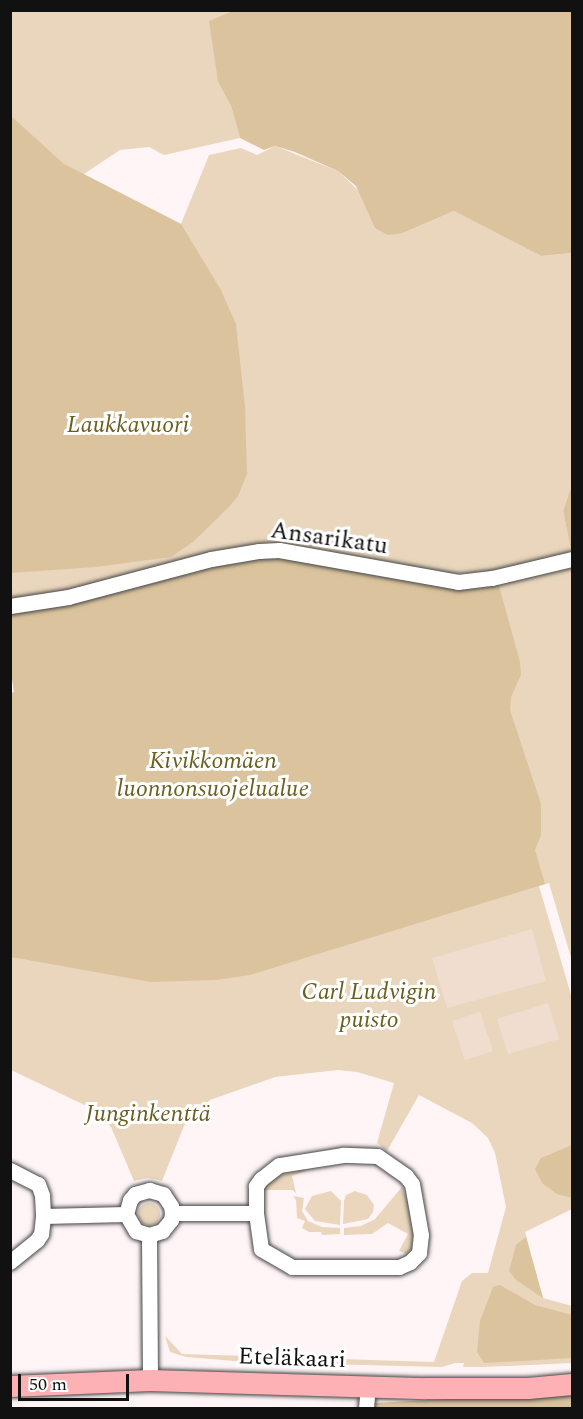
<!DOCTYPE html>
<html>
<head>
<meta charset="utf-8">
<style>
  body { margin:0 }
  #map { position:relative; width:583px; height:1419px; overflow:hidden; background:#fff5f6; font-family:Spectral,serif }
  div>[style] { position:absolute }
  .green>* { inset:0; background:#ead6bd }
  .round { border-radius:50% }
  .forest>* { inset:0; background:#dbc39d }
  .pitch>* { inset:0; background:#f1ddcf }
  .roads { filter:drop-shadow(0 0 2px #444) drop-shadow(0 0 2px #444) }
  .minor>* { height:15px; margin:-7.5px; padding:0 7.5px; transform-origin:7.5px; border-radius:7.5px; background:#fff }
  .secondary>* { height:21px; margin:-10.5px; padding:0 10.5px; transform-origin:10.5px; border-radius:10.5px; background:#feb1b4 }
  span { translate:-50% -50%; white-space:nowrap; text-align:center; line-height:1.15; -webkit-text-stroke:6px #fff; paint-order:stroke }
  .park-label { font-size:24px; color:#6a5f20; font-style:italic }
  .street-label { font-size:24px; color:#111 }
  .frame { position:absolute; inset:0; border:12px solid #111; pointer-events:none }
  .scale { position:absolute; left:18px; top:1374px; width:111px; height:27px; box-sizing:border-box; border:3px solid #111; border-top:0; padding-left:8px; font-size:18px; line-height:21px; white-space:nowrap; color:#111; -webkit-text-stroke:4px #fff; paint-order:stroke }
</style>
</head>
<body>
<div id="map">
  <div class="green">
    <div style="clip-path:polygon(10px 11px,572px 11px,218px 82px,231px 106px,240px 138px,164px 155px,149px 147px,120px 150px,84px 174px,181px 224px,209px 155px,241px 148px,257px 155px,275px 146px,338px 171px,403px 233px,454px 211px,541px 256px,572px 253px,572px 484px,563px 511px,572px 555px,572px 961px,549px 883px,539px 886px,572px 998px,572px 1209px,525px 1232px,543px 1298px,572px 1306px,572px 1363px,484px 1367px,463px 1367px,464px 1363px,455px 1363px,442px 1367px,247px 1362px,186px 1357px,170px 1352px,165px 1336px,182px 1354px,434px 1362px,462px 1281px,472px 1273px,488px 1273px,506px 1207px,495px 1153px,488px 1138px,472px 1123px,419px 1095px,387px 1151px,377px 1143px,394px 1083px,357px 1072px,338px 1070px,275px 1077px,210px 1100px,184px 1126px,162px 1181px,148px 1178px,134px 1181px,111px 1127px,93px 1109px,11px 1070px,10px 694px,14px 692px,11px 671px,69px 604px,218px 565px,444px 579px,495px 572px,439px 574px,284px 546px,72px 592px,11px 601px)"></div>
    <div style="clip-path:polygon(303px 1168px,306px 1171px,292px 1176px,296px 1193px,292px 1190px,263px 1190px,273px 1178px)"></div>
    <div style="clip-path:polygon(402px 1187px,410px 1206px,413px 1233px,412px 1247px,408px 1254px,399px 1251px,408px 1234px,388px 1223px,372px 1234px,344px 1235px,344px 1228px,361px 1226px,375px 1219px)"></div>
    <div style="clip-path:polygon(331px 1191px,341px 1201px,340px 1225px,315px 1221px,305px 1209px,312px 1196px)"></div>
    <div style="clip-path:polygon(355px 1191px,367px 1195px,374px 1205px,373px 1212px,368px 1219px,343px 1224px,344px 1201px,346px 1195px)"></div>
    <div style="clip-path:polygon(293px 1196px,304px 1198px,302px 1211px,308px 1221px,322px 1227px,340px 1228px,340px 1234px,322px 1235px,321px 1232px,309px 1232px,302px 1228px,305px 1221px,297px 1218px,296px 1200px)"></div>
    <div class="round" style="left:138px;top:1203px;width:22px;height:22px"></div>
  </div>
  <div class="forest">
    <div style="clip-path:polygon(233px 11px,572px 11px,572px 253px,541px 256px,454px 211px,403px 233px,388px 235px,375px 228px,356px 186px,338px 171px,295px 152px,275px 146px,264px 150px,240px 138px,231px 106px,218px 82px,209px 21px)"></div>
    <div style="clip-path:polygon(11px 116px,64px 164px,181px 224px,221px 290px,236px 324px,245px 407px,247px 474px,238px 496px,229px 507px,193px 542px,171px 557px,96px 567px,11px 573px)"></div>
    <div style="clip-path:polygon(572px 484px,572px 555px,563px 511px)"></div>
    <div style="clip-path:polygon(279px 556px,498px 582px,520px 662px,521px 675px,511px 697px,510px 710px,541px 804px,541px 835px,535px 850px,545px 884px,250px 975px,215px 980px,151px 982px,11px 957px,10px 694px,14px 692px,11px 671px,11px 611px,69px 604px,239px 560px)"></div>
    <div style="clip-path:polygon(572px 1145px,572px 1198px,557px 1194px,543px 1184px,535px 1169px,541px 1158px)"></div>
    <div style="clip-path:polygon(526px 1237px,543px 1298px,516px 1280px,509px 1271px,516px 1245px)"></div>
    <div style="clip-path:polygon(500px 1285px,535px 1305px,572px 1315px,572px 1358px,484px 1363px,477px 1352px,480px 1321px,493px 1287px)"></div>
    <div style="clip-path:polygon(572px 1393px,572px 1408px,371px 1408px,373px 1403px)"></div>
  </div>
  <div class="pitch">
    <div style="clip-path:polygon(532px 929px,546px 981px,447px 1008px,432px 958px)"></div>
    <div style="clip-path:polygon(548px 1003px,559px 1039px,508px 1054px,497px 1019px)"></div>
    <div style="clip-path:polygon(480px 1012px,493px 1051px,465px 1060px,452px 1021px)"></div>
  </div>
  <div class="roads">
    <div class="minor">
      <div style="left:10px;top:606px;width:59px;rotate:-8.8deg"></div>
      <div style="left:68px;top:597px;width:148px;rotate:-14.9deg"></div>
      <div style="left:211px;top:559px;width:49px;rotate:-9.5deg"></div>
      <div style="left:259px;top:551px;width:20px;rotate:-3deg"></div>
      <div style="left:279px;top:550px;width:182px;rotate:10.1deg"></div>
      <div style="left:458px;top:582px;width:34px;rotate:-7deg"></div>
      <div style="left:492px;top:578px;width:82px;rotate:-13.4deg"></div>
      <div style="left:10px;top:1170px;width:31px;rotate:27deg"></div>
      <div style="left:38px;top:1184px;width:12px;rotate:70deg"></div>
      <div style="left:42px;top:1195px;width:21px;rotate:87deg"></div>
      <div style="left:43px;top:1216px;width:18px;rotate:96deg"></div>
      <div style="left:41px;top:1234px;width:7px;rotate:124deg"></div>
      <div style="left:37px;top:1240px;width:35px;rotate:141deg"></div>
      <div style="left:126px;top:1214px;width:15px;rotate:-74deg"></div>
      <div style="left:130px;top:1200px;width:8px;rotate:-50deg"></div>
      <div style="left:135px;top:1194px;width:15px;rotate:-16deg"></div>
      <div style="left:149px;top:1190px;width:15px;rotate:16deg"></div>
      <div style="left:163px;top:1194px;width:14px;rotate:56deg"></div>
      <div style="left:171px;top:1206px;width:7px;rotate:82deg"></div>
      <div style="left:43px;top:1216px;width:83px;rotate:-1.4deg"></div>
      <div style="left:126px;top:1214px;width:20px;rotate:60deg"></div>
      <div style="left:136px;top:1231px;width:14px;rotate:17deg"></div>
      <div style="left:149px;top:1235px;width:14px;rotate:-17deg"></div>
      <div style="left:162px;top:1231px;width:14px;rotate:-51deg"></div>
      <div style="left:171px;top:1220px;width:7px;rotate:-82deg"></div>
      <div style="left:172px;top:1213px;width:84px"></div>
      <div style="left:256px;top:1213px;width:36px;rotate:82deg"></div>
      <div style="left:261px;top:1249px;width:36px;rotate:30deg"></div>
      <div style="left:292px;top:1267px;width:107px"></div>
      <div style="left:399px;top:1267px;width:12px;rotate:-24deg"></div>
      <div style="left:410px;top:1262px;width:13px;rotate:-45deg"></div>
      <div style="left:419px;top:1253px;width:18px;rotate:-84deg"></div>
      <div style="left:421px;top:1235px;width:52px;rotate:-100deg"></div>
      <div style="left:412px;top:1184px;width:10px;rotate:-127deg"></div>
      <div style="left:406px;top:1176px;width:35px;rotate:-145deg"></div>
      <div style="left:377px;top:1156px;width:34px;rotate:-178deg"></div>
      <div style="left:343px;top:1155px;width:65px;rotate:171.1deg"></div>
      <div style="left:279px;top:1165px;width:23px;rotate:142deg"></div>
      <div style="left:261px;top:1179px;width:9px;rotate:126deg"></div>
      <div style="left:256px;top:1186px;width:27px;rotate:90deg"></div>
      <div style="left:149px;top:1235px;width:145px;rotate:89.6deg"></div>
      <div style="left:366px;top:1408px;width:22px;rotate:-85deg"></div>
    </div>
    <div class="secondary">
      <div style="left:10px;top:1386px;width:140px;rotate:-2.5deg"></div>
      <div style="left:150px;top:1380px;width:276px;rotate:1.7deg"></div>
      <div style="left:426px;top:1388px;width:102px"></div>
      <div style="left:528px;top:1388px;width:44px;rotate:-5.2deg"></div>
    </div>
  </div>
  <div class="park-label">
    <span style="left:128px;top:426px">Laukkavuori</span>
    <span style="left:213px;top:776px">Kivikkomäen<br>luonnonsuojelualue</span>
    <span style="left:369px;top:1007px">Carl Ludvigin<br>puisto</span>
    <span style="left:148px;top:1115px">Junginkenttä</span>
  </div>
  <div class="street-label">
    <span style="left:329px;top:539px;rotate:8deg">Ansarikatu</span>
    <span style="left:292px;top:1359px;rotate:2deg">Eteläkaari</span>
  </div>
  <div class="frame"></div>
  <div class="scale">50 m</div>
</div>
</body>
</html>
